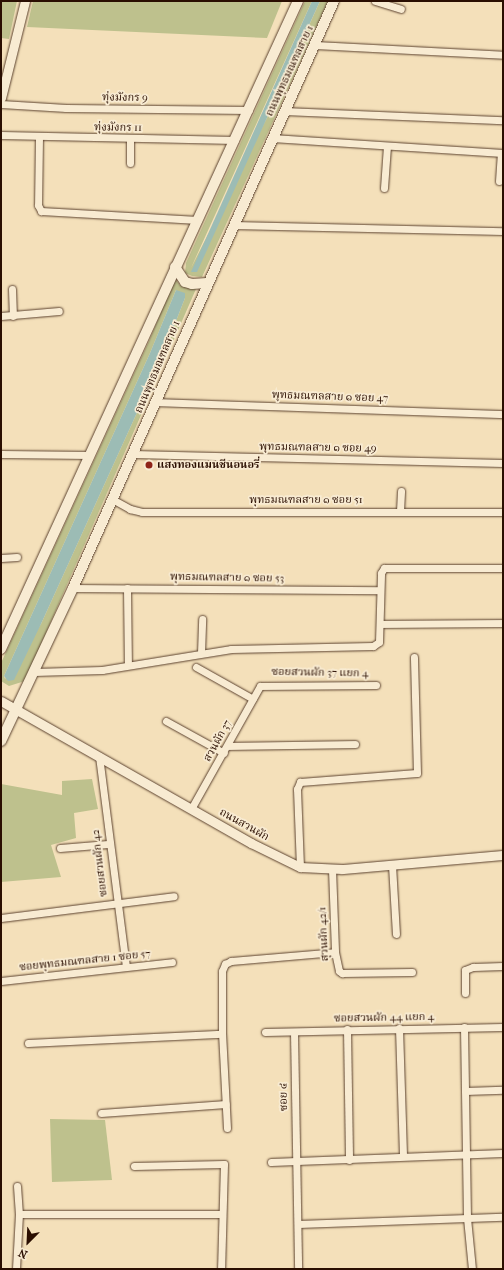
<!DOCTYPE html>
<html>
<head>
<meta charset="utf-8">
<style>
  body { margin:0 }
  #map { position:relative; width:504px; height:1270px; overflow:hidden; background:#f4e0ba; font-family:"IM FELL French Canon","Noto Serif Thai",serif }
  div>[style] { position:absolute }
  .green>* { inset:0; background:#bec18d }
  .water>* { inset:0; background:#9cbcb5 }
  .roads { filter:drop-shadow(0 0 1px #5c422f) drop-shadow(0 0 1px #5c422f) }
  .minor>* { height:7px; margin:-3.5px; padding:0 3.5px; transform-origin:3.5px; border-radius:3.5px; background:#f8ebd2 }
  .tertiary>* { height:9px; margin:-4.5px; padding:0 4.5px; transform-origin:4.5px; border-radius:4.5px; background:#f8ebd2 }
  .secondary>* { height:10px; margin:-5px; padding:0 5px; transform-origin:5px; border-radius:5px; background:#f8ebd2 }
  .dots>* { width:11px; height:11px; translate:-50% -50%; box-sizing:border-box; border:2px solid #f8ebd2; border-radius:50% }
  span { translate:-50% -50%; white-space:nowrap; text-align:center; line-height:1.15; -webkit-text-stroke:3.5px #f8ebd2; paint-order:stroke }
  .street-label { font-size:11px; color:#2a0e01 }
  .poi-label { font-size:11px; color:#2a0e01; font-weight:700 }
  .left { translate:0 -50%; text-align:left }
  .frame { position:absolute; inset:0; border:2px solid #2a0e01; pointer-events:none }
  .north { position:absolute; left:8px; top:1222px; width:40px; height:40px; -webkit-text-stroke:3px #f8ebd2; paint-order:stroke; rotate:204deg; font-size:11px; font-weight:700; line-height:16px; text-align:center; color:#2a0e01 }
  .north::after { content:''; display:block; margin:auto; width:14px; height:18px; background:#2a0e01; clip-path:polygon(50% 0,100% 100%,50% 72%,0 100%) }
</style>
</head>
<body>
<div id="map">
  <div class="green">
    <div style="clip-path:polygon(1px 1px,17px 1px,9px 39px,1px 38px)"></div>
    <div style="clip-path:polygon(33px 1px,282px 1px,267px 38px,27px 27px)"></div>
    <div style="clip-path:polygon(305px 1px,312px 1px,191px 268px,272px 108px,320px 1px,328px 1px,202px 277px,192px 276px,185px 273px,186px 263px)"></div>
    <div style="clip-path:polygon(evenodd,175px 279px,180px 285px,196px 289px,25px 681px,9px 686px,1px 681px,1px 663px,149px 341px,175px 279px,176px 290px,185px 298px,160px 362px,41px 624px,5px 679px,4px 676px,150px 353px,176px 290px)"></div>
    <div style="clip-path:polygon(92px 779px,98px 809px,74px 813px,76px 838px,51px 845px,61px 877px,1px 882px,1px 784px,62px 795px,62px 781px)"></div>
    <div style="clip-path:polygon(50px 1119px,105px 1120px,112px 1180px,52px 1182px)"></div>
  </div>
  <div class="water">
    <div style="clip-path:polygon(312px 1px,320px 1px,197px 272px,191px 272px)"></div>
    <div style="clip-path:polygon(176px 290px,185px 293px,185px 298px,160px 362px,41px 624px,14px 680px,8px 681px,4px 676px,150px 353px)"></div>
  </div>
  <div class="roads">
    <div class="minor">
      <div style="left:375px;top:1px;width:27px;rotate:17deg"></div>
      <div style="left:315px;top:45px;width:188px;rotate:3deg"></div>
      <div style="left:1px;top:104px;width:65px;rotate:3.5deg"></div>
      <div style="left:66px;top:108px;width:183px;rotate:0.6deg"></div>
      <div style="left:284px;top:111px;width:219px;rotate:2.4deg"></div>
      <div style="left:1px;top:135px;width:234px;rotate:1.2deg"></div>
      <div style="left:39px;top:137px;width:68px;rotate:90.8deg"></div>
      <div style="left:38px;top:205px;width:7px;rotate:63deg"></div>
      <div style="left:41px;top:211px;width:157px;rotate:3.3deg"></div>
      <div style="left:272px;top:138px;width:231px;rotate:3.7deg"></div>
      <div style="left:130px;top:163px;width:24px;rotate:-90deg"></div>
      <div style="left:499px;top:181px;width:28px;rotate:-86deg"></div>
      <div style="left:384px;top:188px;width:42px;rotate:-85.9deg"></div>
      <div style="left:233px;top:225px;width:270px;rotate:1.3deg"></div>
      <div style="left:12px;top:289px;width:27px;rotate:88deg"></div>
      <div style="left:1px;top:316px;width:58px;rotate:-4.9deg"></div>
      <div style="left:157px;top:402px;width:346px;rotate:2deg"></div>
      <div style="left:1px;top:454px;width:89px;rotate:0.6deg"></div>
      <div style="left:133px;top:454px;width:370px;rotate:1.4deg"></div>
      <div style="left:112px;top:499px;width:21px;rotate:29deg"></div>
      <div style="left:130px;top:509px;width:12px;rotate:14deg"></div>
      <div style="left:142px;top:512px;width:361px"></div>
      <div style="left:400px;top:511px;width:20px;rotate:-87deg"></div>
      <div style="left:1px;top:558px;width:16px;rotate:-4deg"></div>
      <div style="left:73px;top:588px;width:307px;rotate:0.4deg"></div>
      <div style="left:127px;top:588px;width:77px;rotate:89.3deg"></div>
      <div style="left:380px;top:624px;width:123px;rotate:-0.5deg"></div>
      <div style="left:201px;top:653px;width:34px;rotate:-88deg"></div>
      <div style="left:196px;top:667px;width:65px;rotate:29.3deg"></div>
      <div style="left:34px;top:672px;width:68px;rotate:-1.7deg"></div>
      <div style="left:102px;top:670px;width:131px;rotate:-9.2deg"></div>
      <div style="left:231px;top:649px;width:142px;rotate:-1.2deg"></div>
      <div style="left:373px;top:646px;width:7px;rotate:-34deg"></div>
      <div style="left:379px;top:642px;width:69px;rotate:-88.3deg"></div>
      <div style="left:381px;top:573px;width:6px;rotate:-59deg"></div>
      <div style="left:384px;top:568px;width:119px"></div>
      <div style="left:166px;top:721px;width:66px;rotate:28.9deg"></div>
      <div style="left:229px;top:746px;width:126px;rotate:-0.9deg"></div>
      <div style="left:99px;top:756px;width:212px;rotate:82.7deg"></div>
      <div style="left:191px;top:809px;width:141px;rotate:-60.7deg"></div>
      <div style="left:260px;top:686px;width:116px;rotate:-0.5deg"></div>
      <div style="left:60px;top:848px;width:48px;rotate:-4.8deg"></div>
      <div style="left:392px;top:865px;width:69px;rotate:86.7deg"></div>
      <div style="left:300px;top:867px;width:78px;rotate:-92.2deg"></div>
      <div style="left:297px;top:789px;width:8px;rotate:-67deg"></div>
      <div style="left:300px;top:782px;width:117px;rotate:-4.4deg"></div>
      <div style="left:417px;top:773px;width:116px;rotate:-91.5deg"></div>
      <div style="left:332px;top:869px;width:83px;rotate:87.9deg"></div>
      <div style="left:335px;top:952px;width:19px;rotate:78deg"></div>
      <div style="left:339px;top:971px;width:4px;rotate:34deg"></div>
      <div style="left:342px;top:973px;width:70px;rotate:-0.8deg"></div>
      <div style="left:1px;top:918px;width:174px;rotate:-7.2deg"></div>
      <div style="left:1px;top:981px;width:172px;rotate:-6.3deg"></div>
      <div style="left:465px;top:993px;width:23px;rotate:-90deg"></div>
      <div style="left:465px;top:970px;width:9px;rotate:-21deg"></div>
      <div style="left:473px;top:967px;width:30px;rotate:-2deg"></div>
      <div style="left:464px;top:1027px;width:191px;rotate:89.1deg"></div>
      <div style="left:467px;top:1218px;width:51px;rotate:84.4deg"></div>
      <div style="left:399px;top:1028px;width:127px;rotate:88.2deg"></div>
      <div style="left:347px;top:1029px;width:131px;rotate:89.1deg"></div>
      <div style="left:265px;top:1032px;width:238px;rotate:-1.2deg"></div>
      <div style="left:294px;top:1032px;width:237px;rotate:89deg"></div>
      <div style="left:28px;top:1043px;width:194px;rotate:-2.7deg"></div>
      <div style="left:465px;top:1091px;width:38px;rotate:-2deg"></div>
      <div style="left:101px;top:1113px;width:125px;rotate:-4.1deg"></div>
      <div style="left:227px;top:1128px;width:94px;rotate:-93deg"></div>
      <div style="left:222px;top:1034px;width:63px;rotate:-90deg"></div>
      <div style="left:222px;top:971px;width:8px;rotate:-67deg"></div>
      <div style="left:225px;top:964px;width:7px;rotate:-27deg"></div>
      <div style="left:231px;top:961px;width:104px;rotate:-4.9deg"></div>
      <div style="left:271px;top:1162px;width:232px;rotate:-2.2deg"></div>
      <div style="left:134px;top:1166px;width:90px;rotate:-1.3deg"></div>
      <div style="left:224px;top:1164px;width:105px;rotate:91.6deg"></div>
      <div style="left:17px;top:1186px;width:28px;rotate:86deg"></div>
      <div style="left:298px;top:1224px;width:205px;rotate:-2deg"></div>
      <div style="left:16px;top:1269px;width:55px;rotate:-86.9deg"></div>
      <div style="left:19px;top:1214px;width:202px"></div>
    </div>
    <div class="tertiary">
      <div style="left:1px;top:98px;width:100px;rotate:-76.1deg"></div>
      <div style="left:1px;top:701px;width:288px;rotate:29.6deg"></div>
      <div style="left:251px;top:843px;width:55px;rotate:26.1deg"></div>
      <div style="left:300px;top:867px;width:42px;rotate:2.7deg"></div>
      <div style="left:342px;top:869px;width:162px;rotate:-5deg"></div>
    </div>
    <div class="secondary">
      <div style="left:175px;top:267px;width:18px;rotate:56deg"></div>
      <div style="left:185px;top:282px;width:7px;rotate:16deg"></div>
      <div style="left:192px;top:284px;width:15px;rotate:-4deg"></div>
      <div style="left:1px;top:649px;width:713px;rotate:-65.38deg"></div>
      <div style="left:1px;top:741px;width:169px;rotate:-64.8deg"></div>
      <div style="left:73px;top:588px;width:642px;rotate:-66.03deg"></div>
    </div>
  </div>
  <div class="dots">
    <div style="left:149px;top:465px;background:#8f2418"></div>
  </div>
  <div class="street-label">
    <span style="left:290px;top:71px;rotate:-65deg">ถนนพุทธมณฑลสาย 1</span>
    <span style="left:125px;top:98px;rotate:1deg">ทุ่งมังกร 9</span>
    <span style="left:118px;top:128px;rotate:1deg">ทุ่งมังกร 11</span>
    <span style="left:158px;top:367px;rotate:-67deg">ถนนพุทธมณฑลสาย 1</span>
    <span style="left:330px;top:397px;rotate:2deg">พุทธมณฑลสาย ๑ ซอย 47</span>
    <span style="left:318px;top:448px;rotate:1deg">พุทธมณฑลสาย ๑ ซอย 49</span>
    <span style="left:306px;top:500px">พุทธมณฑลสาย ๑ ซอย 51</span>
    <span style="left:227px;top:578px;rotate:1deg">พุทธมณฑลสาย ๑ ซอย 53</span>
    <span style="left:320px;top:673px;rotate:1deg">ซอยสวนผัก 37 แยก 4</span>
    <span style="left:218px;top:741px;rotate:-61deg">สวนผัก 37</span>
    <span style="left:244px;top:825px;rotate:29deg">ถนนสวนผัก</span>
    <span style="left:100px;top:863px;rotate:-97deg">ซอยสวนผัก 42</span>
    <span style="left:324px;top:934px;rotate:-93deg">สุวนผัก 42/1</span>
    <span style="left:85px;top:961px;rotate:-6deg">ซอยพุทธมณฑลสาย 1 ซอย 57</span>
    <span style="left:384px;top:1018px;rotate:-1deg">ซอยสวนผัก 44 แยก 4</span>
    <span style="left:284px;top:1097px;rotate:-91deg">ซอย ๔</span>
  </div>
  <div class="poi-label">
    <span class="left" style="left:157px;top:465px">แสงทองแมนชีนอนอรี่</span>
  </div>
  <div class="frame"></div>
  <div class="north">N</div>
</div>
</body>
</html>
